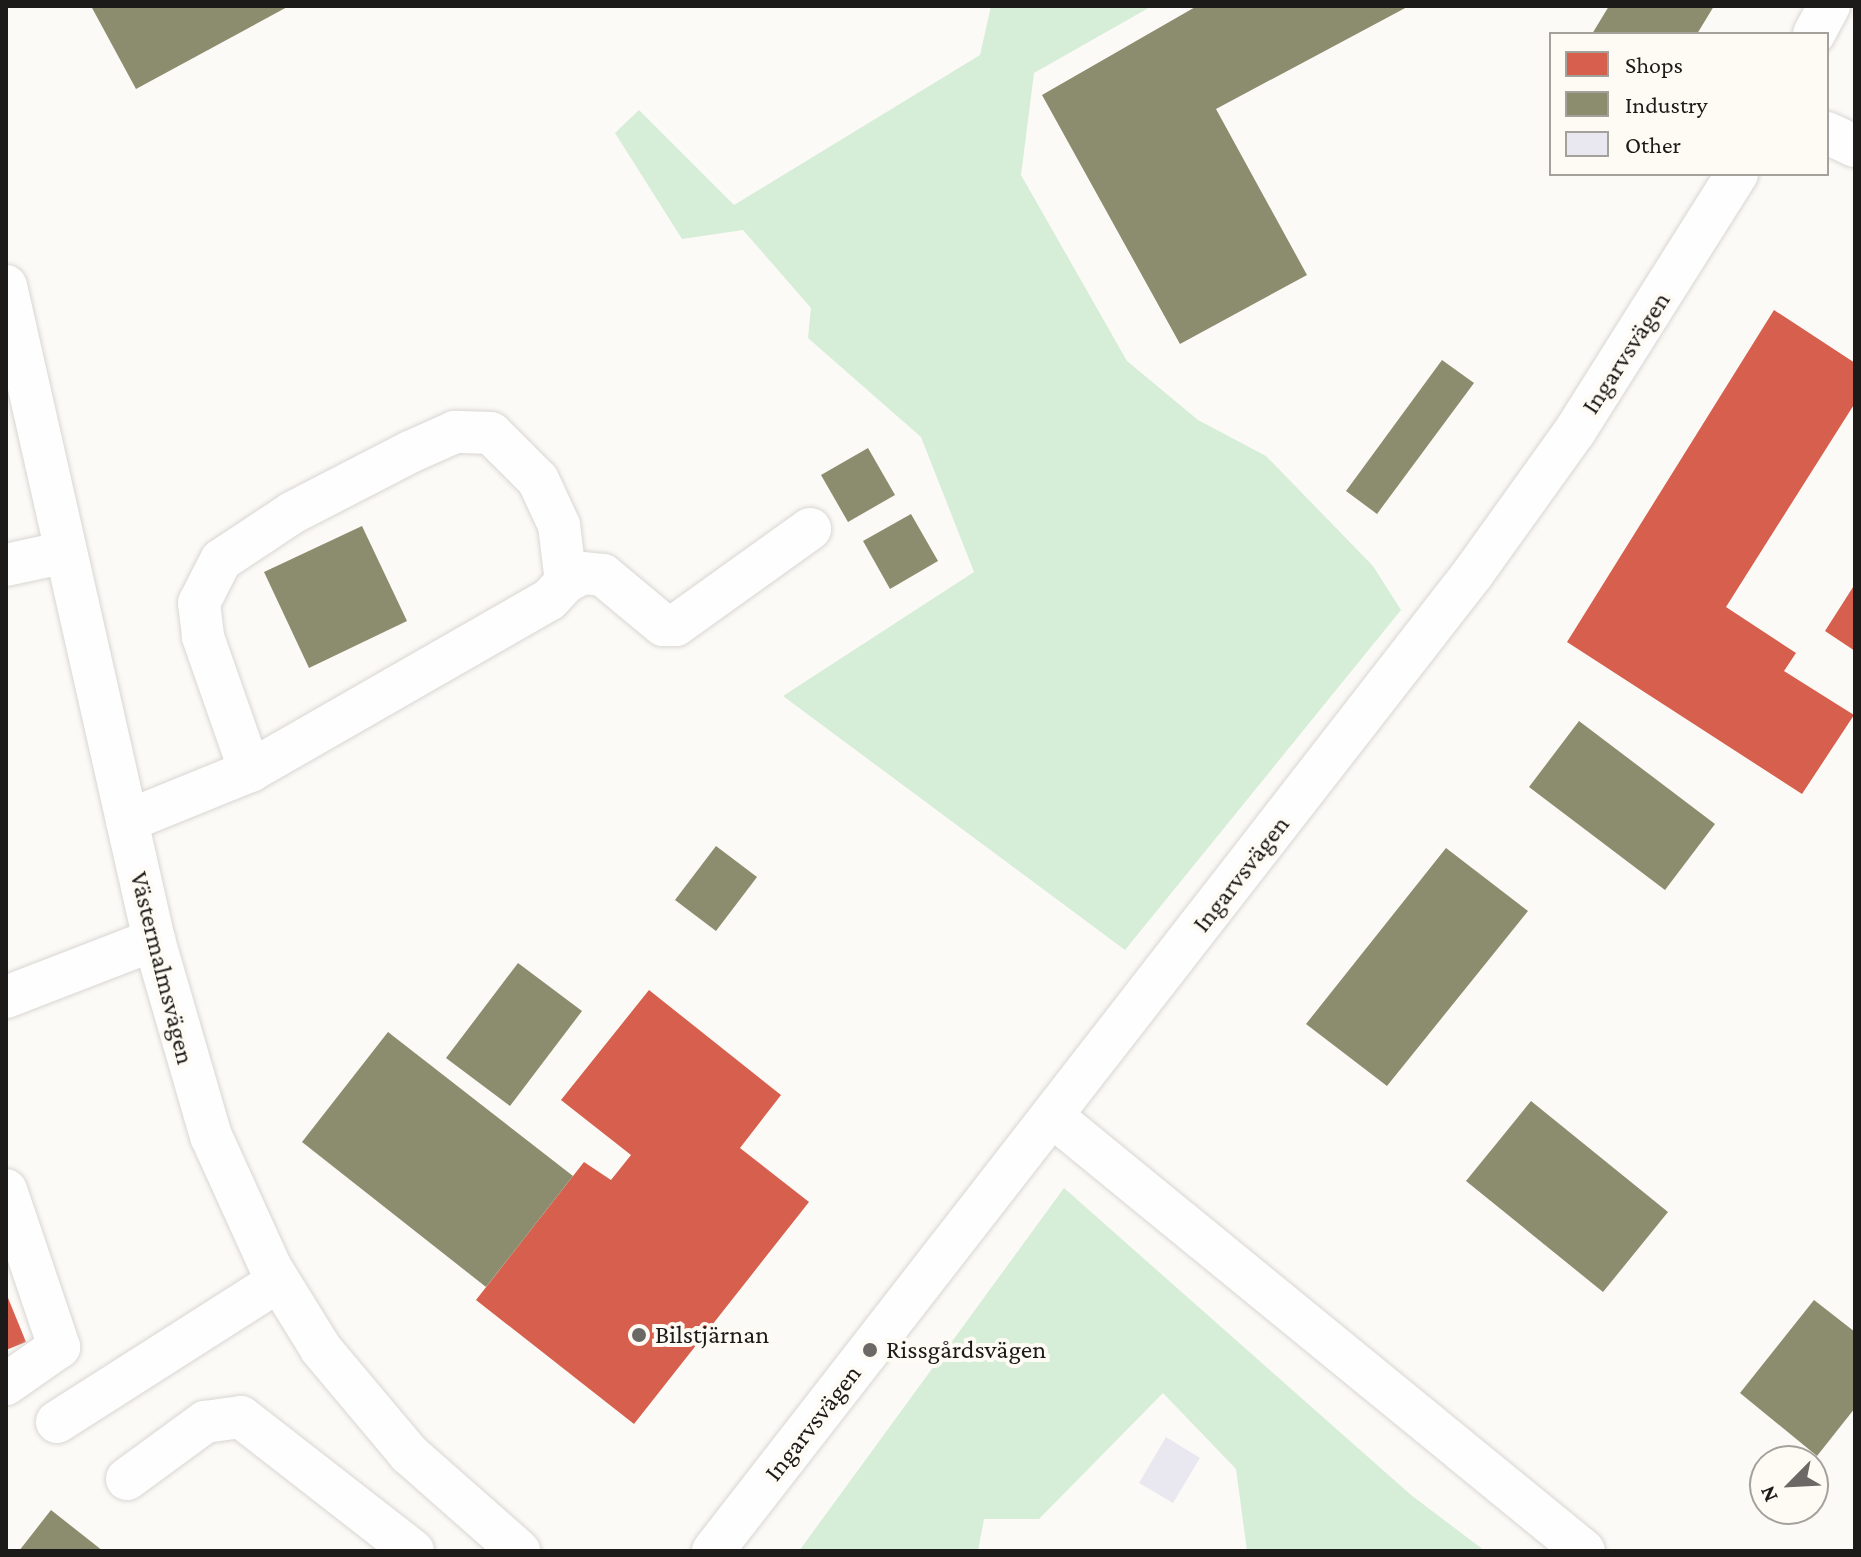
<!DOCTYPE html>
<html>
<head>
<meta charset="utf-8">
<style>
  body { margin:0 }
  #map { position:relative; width:1861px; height:1557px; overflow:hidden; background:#fcfaf6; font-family:"Crimson Pro",serif }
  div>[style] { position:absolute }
  .green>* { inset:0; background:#d6edd7 }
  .shops>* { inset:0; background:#d6604d }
  .industry>* { inset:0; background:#8c8c6e }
  .building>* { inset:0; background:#e9e7ef }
  .roads { filter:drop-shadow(0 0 2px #d8d6d3) drop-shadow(0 0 2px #d8d6d3) }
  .minor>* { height:42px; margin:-21px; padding:0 21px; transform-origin:21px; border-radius:21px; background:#fffefe }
  .dots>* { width:22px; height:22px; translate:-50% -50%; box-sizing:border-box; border:4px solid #fefbf4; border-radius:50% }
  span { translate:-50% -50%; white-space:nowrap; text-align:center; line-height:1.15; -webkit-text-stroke:8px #fefbf4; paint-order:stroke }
  .street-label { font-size:26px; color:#1c1b19 }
  .poi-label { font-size:26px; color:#1c1b19 }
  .left { translate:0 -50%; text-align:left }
  .frame { position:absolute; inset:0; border:8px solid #1c1b19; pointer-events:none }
  .legend { position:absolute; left:1549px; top:32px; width:280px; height:144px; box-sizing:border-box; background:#fefbf4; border:2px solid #a4a19c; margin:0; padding:10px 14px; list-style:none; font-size:24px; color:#1c1b19 }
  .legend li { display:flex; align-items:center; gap:16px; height:40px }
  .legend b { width:40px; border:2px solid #a4a19c }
  .north { position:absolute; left:1749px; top:1445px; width:80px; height:80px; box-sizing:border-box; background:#fefbf4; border:2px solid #a4a19c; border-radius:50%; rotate:246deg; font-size:22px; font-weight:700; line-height:32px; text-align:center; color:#1c1b19 }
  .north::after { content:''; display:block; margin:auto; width:28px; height:36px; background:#6a6966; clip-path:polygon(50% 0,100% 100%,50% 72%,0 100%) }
</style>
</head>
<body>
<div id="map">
  <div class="green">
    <div style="clip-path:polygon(991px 6px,1152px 6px,1034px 73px,1021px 175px,1127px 361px,1198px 420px,1266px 456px,1373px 566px,1401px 610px,1125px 950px,783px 696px,974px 572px,921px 437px,808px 338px,811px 308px,743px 230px,682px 239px,615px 133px,639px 110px,734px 205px,980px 55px)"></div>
    <div style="clip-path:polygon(1064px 1188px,1411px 1495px,1485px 1551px,1247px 1551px,1236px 1469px,1163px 1393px,1039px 1519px,984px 1519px,978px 1551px,799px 1551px)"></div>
  </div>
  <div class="shops">
    <div style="clip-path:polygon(1774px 310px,1855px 363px,1855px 403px,1726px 607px,1796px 653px,1784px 671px,1854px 715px,1802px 794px,1567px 642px)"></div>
    <div style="clip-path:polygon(1855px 584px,1855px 651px,1825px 631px)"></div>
    <div style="clip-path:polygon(649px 990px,781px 1095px,740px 1148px,809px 1202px,634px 1424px,476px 1300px,584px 1162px,611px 1180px,631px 1155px,561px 1100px)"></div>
    <div style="clip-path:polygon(6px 1293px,26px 1342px,6px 1350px)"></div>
  </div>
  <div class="industry">
    <div style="clip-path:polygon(91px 6px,289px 6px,136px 89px)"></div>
    <div style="clip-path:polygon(1197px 6px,1409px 6px,1216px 109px,1307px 275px,1180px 344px,1042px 95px)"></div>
    <div style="clip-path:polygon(1609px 6px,1714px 6px,1697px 34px,1592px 34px)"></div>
    <div style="clip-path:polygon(1442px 360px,1474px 383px,1377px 514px,1346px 491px)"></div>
    <div style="clip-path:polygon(868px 448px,895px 495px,848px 522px,821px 475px)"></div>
    <div style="clip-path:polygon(911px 514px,938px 561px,890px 589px,863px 541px)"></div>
    <div style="clip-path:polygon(362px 526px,407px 621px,309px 668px,264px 572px)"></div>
    <div style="clip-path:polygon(1579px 721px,1715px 824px,1665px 890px,1529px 787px)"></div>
    <div style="clip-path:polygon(716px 846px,757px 877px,716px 931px,675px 900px)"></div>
    <div style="clip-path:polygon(1446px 848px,1528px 911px,1387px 1086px,1306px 1024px)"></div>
    <div style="clip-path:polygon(518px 963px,582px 1011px,510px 1106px,446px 1058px)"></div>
    <div style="clip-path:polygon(388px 1032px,573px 1176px,486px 1287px,302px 1142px)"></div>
    <div style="clip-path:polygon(1531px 1101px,1668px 1212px,1603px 1292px,1466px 1181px)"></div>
    <div style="clip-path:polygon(1814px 1300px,1855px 1332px,1855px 1408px,1817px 1456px,1740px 1393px)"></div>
    <div style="clip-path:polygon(51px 1510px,103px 1551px,19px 1551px)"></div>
  </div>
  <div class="building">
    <div style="clip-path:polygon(1166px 1437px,1200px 1458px,1173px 1503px,1139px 1483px)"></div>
  </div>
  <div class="roads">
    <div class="minor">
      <div style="left:1814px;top:34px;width:32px;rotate:-62deg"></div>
      <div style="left:1827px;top:133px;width:31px;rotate:25deg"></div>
      <div style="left:6px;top:286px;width:671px;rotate:77.25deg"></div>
      <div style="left:154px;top:940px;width:204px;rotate:73.8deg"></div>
      <div style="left:211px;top:1136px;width:145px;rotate:65.6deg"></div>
      <div style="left:271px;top:1268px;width:95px;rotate:58.3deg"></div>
      <div style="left:321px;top:1349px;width:137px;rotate:50deg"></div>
      <div style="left:409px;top:1454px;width:147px;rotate:41.4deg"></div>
      <div style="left:6px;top:565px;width:61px;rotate:-12.2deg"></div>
      <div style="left:566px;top:582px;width:18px;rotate:-29deg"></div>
      <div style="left:582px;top:573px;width:21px;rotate:5deg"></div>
      <div style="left:603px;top:575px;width:78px;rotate:39.8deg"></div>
      <div style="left:663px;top:625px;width:13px"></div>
      <div style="left:676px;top:625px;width:165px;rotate:-35.6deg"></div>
      <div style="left:127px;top:821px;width:133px;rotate:-22.1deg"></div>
      <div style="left:250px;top:771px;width:344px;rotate:-29.8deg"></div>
      <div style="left:549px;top:600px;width:25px;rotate:-47deg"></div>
      <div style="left:566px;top:582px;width:57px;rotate:-97deg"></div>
      <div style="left:559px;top:525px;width:50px;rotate:-115deg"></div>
      <div style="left:538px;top:480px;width:66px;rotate:-135deg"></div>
      <div style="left:491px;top:433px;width:36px;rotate:-178deg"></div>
      <div style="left:455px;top:432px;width:49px;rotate:156deg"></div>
      <div style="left:410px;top:452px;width:133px;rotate:152.7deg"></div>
      <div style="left:292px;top:513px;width:85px;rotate:146.5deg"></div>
      <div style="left:221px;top:560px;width:48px;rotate:117.1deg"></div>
      <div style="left:199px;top:603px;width:34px;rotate:83deg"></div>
      <div style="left:203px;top:637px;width:142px;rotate:70.7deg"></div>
      <div style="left:6px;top:997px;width:159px;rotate:-21.1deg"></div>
      <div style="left:1052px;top:1116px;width:687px;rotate:39.27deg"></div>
      <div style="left:6px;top:1190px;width:166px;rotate:71.3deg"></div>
      <div style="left:59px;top:1347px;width:65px;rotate:145.1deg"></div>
      <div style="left:57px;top:1422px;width:262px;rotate:-32.5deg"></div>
      <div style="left:127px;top:1479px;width:97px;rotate:-36.2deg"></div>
      <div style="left:205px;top:1422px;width:36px;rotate:-8deg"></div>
      <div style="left:241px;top:1417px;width:218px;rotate:37.9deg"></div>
      <div style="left:713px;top:1551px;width:1240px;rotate:-52.14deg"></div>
      <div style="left:1474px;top:572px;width:173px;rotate:-54.4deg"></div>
      <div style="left:1575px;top:431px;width:304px;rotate:-57.8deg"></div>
    </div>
  </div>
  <div class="dots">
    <div style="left:639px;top:1335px;background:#6a6966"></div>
    <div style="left:870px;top:1350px;background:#6a6966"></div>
  </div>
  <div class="street-label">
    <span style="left:1626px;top:353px;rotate:-57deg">Ingarvsvägen</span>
    <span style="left:1241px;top:874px;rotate:-52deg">Ingarvsvägen</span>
    <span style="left:162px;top:968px;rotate:76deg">Västermalmsvägen</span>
    <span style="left:813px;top:1423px;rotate:-52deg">Ingarvsvägen</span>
  </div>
  <div class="poi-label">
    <span class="left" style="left:655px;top:1335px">Bilstjärnan</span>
    <span class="left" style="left:886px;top:1350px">Rissgårdsvägen</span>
  </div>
  <div class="frame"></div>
  <ul class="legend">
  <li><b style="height:22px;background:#d6604d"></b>Shops</li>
  <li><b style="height:22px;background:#8c8c6e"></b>Industry</li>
  <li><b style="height:22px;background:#e9e7ef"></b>Other</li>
  </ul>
  <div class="north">N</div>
</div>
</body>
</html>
